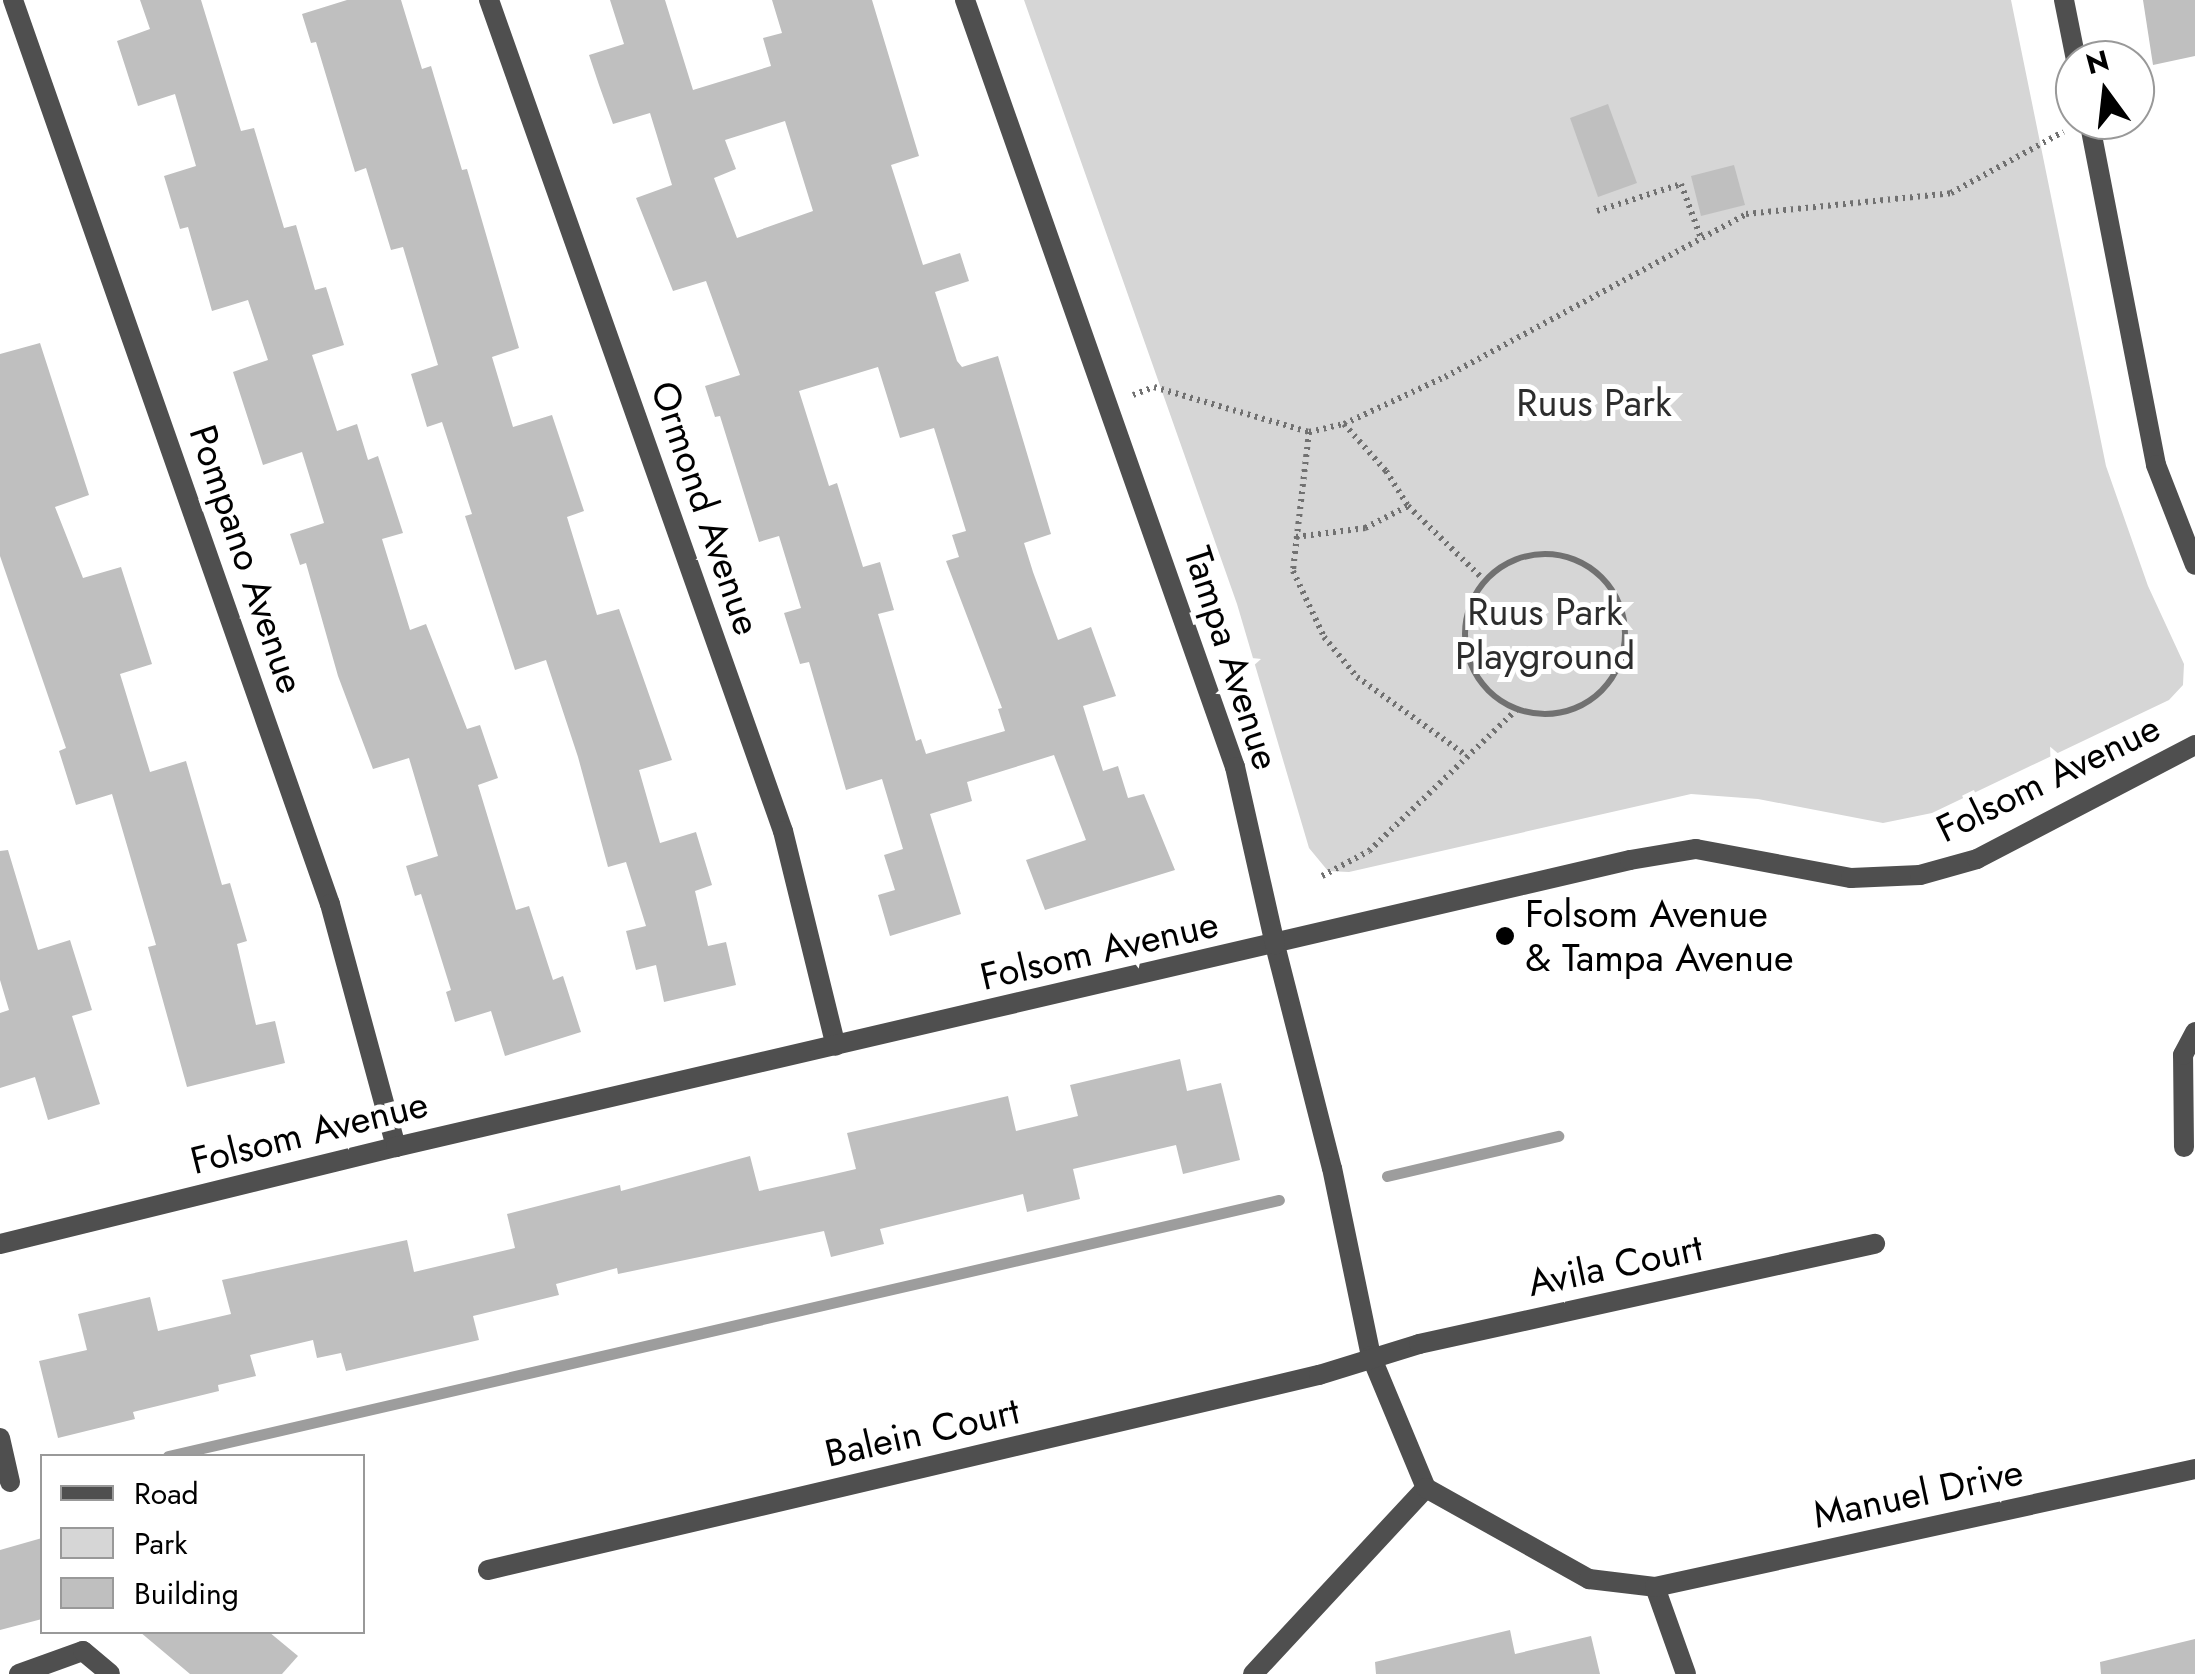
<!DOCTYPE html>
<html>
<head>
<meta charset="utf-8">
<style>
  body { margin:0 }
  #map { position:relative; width:2195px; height:1674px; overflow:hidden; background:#fff; font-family:Jost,sans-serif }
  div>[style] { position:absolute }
  .green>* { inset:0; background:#d6d6d6 }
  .stream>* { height:11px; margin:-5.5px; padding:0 5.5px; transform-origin:5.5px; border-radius:5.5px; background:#9d9d9d }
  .building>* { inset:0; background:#bfbfbf }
  .path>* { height:6px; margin-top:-3px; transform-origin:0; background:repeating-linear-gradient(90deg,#717171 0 2.5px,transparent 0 7.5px) }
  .path>.ring { margin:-3px; padding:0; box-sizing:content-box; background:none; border:6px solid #717171; border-radius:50% }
  .minor>* { height:20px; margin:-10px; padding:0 10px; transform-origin:10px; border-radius:10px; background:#4f4f4f }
  .tertiary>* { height:20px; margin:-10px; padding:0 10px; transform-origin:10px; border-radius:10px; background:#4f4f4f }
  .dots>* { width:28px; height:28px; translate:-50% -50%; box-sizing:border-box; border:5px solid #fff; border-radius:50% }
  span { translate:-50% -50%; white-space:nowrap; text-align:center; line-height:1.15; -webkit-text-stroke:10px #fff; paint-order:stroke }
  .park-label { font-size:38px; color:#2d2d2d }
  .street-label { font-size:38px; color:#000 }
  .poi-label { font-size:38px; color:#000 }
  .left { translate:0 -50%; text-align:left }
  .legend { position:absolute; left:40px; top:1454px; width:325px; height:180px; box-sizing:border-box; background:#fff; border:2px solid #999; margin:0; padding:12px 18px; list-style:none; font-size:30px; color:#000 }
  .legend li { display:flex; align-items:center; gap:20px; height:50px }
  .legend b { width:50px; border:2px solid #999 }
  .north { position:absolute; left:2055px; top:40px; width:100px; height:100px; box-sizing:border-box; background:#fff; border:2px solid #999; border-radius:50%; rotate:345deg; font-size:28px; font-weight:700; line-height:40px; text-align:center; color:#000 }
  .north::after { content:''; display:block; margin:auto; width:35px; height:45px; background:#000; clip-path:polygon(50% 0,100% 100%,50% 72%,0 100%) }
</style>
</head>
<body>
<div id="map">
  <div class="green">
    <div style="clip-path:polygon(1024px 0,2011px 0,2106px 466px,2148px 586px,2184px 664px,2183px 685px,2169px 700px,1932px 813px,1883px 823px,1758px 799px,1691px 794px,1349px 872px,1328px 871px,1309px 848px,1237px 604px)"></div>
  </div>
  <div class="stream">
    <div style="left:1387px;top:1176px;width:176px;rotate:-13.2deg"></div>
    <div style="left:168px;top:1456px;width:1140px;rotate:-12.98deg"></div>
  </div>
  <div class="building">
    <div style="clip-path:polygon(140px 0,201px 0,241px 131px,254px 128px,284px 228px,296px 225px,315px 290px,326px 287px,344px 345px,312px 355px,337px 431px,357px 424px,368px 460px,378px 456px,403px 533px,382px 539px,410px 630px,426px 624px,467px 729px,480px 725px,498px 778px,478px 785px,516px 910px,529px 906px,553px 980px,563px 976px,581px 1032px,505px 1056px,491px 1011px,455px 1022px,446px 992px,451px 990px,421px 894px,415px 896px,406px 866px,438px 856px,409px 758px,373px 769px,338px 676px,306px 563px,300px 565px,290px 534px,324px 523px,302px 452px,263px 465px,233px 372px,268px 360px,248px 300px,212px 311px,188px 227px,180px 229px,164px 176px,196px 166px,175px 94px,138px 106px,117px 41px,150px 29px)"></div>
    <div style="clip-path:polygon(347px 0,401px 0,422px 69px,431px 66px,462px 170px,467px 169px,519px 348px,492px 357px,513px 427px,552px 415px,584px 511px,567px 517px,597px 615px,619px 609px,672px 760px,639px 770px,660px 843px,696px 832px,712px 885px,695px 891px,708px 946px,726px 942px,736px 985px,664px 1002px,656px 965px,636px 970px,626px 931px,646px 926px,626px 862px,608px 867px,578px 757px,546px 660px,515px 670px,465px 516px,472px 514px,442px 422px,427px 427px,411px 374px,438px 365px,403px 247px,391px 250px,366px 168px,355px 172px,316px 42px,311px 43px,302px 14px)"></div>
    <div style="clip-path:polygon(evenodd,610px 0,665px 0,693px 90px,771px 66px,763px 38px,782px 33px,772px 0,872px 0,919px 156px,891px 165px,923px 265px,960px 253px,969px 281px,935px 292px,957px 361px,962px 367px,998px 356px,1051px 534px,1024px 543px,1033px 572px,1058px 640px,1091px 627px,1116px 696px,1083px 706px,1103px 771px,1118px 766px,1128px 798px,1144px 794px,1175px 870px,1045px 910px,1026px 860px,1086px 840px,1054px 755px,967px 782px,972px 801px,930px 814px,961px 914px,890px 936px,878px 895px,895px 890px,884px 855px,903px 849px,882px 779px,846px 790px,809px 662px,800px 664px,784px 613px,801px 608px,779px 536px,759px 542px,720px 416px,715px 417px,705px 386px,740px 375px,706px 281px,673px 291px,636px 198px,672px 185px,650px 113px,613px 124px,599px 85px,589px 55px,624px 44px,610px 0,785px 121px,813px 211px,737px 238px,714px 178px,736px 169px,725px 140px,785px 121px,610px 0,878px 367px,900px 438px,934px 428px,966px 531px,952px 535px,959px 557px,946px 561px,1002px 708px,998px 709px,1005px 731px,926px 754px,921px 739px,916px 741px,878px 614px,894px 610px,880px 562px,863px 567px,837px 483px,829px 486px,799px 391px,878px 367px)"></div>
    <div style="clip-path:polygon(2143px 0,2195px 0,2195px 56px,2153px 65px)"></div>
    <div style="clip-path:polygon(1608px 104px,1637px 183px,1598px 197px,1570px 118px)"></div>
    <div style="clip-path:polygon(1734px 165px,1745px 205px,1701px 216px,1691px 176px)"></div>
    <div style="clip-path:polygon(40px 343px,89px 495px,55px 507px,83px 578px,121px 567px,152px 664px,120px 674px,150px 772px,186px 761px,222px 885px,230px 883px,247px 941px,237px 944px,256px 1025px,275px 1021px,285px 1063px,187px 1087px,148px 947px,156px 945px,112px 794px,76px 805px,59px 751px,66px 748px,0 556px,0 354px)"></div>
    <div style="clip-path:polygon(8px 850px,38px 950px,70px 940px,92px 1010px,72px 1016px,100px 1104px,48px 1120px,35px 1077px,0 1088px,0 1013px,9px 1010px,0 980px,0 851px)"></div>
    <div style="clip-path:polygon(1180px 1059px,1187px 1091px,1221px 1083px,1240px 1160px,1183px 1174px,1176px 1145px,1073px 1169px,1080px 1199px,1027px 1212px,1023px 1194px,880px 1229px,884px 1244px,831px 1257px,824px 1231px,618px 1274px,617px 1268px,556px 1284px,559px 1295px,473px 1316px,479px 1340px,346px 1371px,341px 1353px,317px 1358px,313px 1340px,250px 1355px,256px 1376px,218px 1385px,219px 1391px,133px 1412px,135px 1419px,58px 1438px,39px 1361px,87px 1350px,78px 1314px,150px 1297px,158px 1331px,231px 1314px,222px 1280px,407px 1240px,414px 1272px,515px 1248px,507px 1214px,620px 1185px,621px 1191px,750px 1156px,759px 1191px,826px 1176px,856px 1169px,847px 1133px,1008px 1096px,1016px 1131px,1078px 1116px,1070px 1085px)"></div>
    <div style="clip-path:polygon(42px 1538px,42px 1619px,0 1630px,0 1550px)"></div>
    <div style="clip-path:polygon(1510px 1630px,1515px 1654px,1591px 1636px,1600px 1674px,1376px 1674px,1375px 1662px)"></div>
    <div style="clip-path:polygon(140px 1632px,269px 1632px,298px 1656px,282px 1674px,190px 1674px)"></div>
    <div style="clip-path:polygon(2195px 1639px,2195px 1674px,2101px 1674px,2100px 1662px)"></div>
  </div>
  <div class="path">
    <div style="left:1597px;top:211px;width:88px;rotate:-17.8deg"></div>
    <div style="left:1681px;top:184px;width:58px;rotate:69.7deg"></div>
    <div style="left:1133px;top:395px;width:22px;rotate:-21deg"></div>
    <div style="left:1154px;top:387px;width:161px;rotate:16.2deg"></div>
    <div style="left:1309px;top:432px;width:36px;rotate:-13deg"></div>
    <div style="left:1344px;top:424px;width:111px;rotate:-25deg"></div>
    <div style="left:1445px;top:377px;width:342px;rotate:-28.4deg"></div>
    <div style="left:1746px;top:214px;width:206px;rotate:-5.8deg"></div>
    <div style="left:1951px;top:193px;width:128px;rotate:-28.6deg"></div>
    <div style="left:1344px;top:424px;width:63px;rotate:48.2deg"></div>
    <div style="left:1386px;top:471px;width:41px;rotate:57.8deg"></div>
    <div style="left:1408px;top:506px;width:107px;rotate:44.2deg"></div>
    <div style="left:1309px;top:432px;width:140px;rotate:96.6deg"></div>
    <div style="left:1293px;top:571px;width:73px;rotate:64.8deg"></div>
    <div style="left:1324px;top:637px;width:52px;rotate:50.5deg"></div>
    <div style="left:1357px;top:677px;width:135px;rotate:35.7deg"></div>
    <div style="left:1296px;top:537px;width:70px;rotate:-7.4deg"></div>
    <div style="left:1365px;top:528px;width:48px;rotate:-27.1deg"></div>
    <div class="ring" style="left:1465px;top:554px;width:154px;height:154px"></div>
    <div style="left:1454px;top:649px;width:18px;rotate:-6deg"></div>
    <div style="left:1322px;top:876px;width:53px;rotate:-28deg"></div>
    <div style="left:1369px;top:851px;width:204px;rotate:-43.8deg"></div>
  </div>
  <div class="minor">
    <div style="left:13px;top:0;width:958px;rotate:70.68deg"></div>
    <div style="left:330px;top:904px;width:252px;rotate:74.8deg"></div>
    <div style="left:489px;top:0;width:881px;rotate:70.52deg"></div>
    <div style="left:783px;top:831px;width:221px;rotate:76.2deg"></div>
    <div style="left:2064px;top:0;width:61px;rotate:78.7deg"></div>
    <div style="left:2089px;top:120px;width:351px;rotate:79deg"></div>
    <div style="left:2156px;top:465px;width:107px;rotate:68.7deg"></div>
    <div style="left:1275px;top:945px;width:230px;rotate:75.7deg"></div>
    <div style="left:1332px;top:1168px;width:192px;rotate:78.3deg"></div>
    <div style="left:1371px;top:1356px;width:143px;rotate:67.4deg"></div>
    <div style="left:2184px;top:1147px;width:92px;rotate:-90.6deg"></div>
    <div style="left:2183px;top:1055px;width:26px;rotate:-62deg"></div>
    <div style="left:0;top:1244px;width:408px;rotate:-13.8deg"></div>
    <div style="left:396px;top:1147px;width:1267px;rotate:-13.09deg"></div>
    <div style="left:1630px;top:860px;width:67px;rotate:-9.5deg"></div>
    <div style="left:1696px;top:849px;width:158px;rotate:10.6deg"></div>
    <div style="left:1851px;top:878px;width:69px;rotate:-2.5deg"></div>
    <div style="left:1920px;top:875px;width:59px;rotate:-15.7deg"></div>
    <div style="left:1977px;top:859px;width:246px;rotate:-27.6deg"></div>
    <div style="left:0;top:1438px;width:45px;rotate:77.2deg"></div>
    <div style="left:488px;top:1570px;width:854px;rotate:-13.21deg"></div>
    <div style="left:1319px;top:1375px;width:105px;rotate:-17.2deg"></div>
    <div style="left:1419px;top:1344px;width:467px;rotate:-12.4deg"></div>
    <div style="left:1655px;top:1587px;width:92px;rotate:70.4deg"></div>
    <div style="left:19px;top:1674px;width:68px;rotate:-19.8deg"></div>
    <div style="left:83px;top:1651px;width:35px;rotate:40deg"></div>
    <div style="left:1253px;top:1674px;width:254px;rotate:-47.1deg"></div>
    <div style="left:1426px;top:1488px;width:187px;rotate:29.2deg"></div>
    <div style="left:1589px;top:1579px;width:66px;rotate:6.9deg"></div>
    <div style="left:1655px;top:1587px;width:553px;rotate:-12.33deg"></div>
  </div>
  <div class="tertiary">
    <div style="left:965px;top:0;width:813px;rotate:70.61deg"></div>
    <div style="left:1235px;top:767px;width:182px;rotate:77.3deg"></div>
  </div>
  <div class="dots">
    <div style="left:1505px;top:936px;background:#000"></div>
  </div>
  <div class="park-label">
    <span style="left:1594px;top:403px">Ruus Park</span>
    <span style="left:1545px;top:634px">Ruus Park<br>Playground</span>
  </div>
  <div class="street-label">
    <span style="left:706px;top:508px;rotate:71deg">Ormond Avenue</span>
    <span style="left:247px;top:559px;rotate:71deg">Pompano Avenue</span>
    <span style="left:1232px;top:658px;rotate:72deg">Tampa Avenue</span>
    <span style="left:2048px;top:778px;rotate:-26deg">Folsom Avenue</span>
    <span style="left:1099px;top:950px;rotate:-13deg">Folsom Avenue</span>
    <span style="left:309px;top:1132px;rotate:-14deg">Folsom Avenue</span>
    <span style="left:1615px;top:1265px;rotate:-12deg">Avila Court</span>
    <span style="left:922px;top:1432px;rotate:-13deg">Balein Court</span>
    <span style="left:1918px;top:1493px;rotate:-12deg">Manuel Drive</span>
  </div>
  <div class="poi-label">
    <span class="left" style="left:1525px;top:936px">Folsom Avenue<br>&amp; Tampa Avenue</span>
  </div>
  <ul class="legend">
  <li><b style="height:12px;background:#4f4f4f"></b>Road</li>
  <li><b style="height:28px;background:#d6d6d6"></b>Park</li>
  <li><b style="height:28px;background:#bfbfbf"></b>Building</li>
  </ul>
  <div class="north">N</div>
</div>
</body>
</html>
